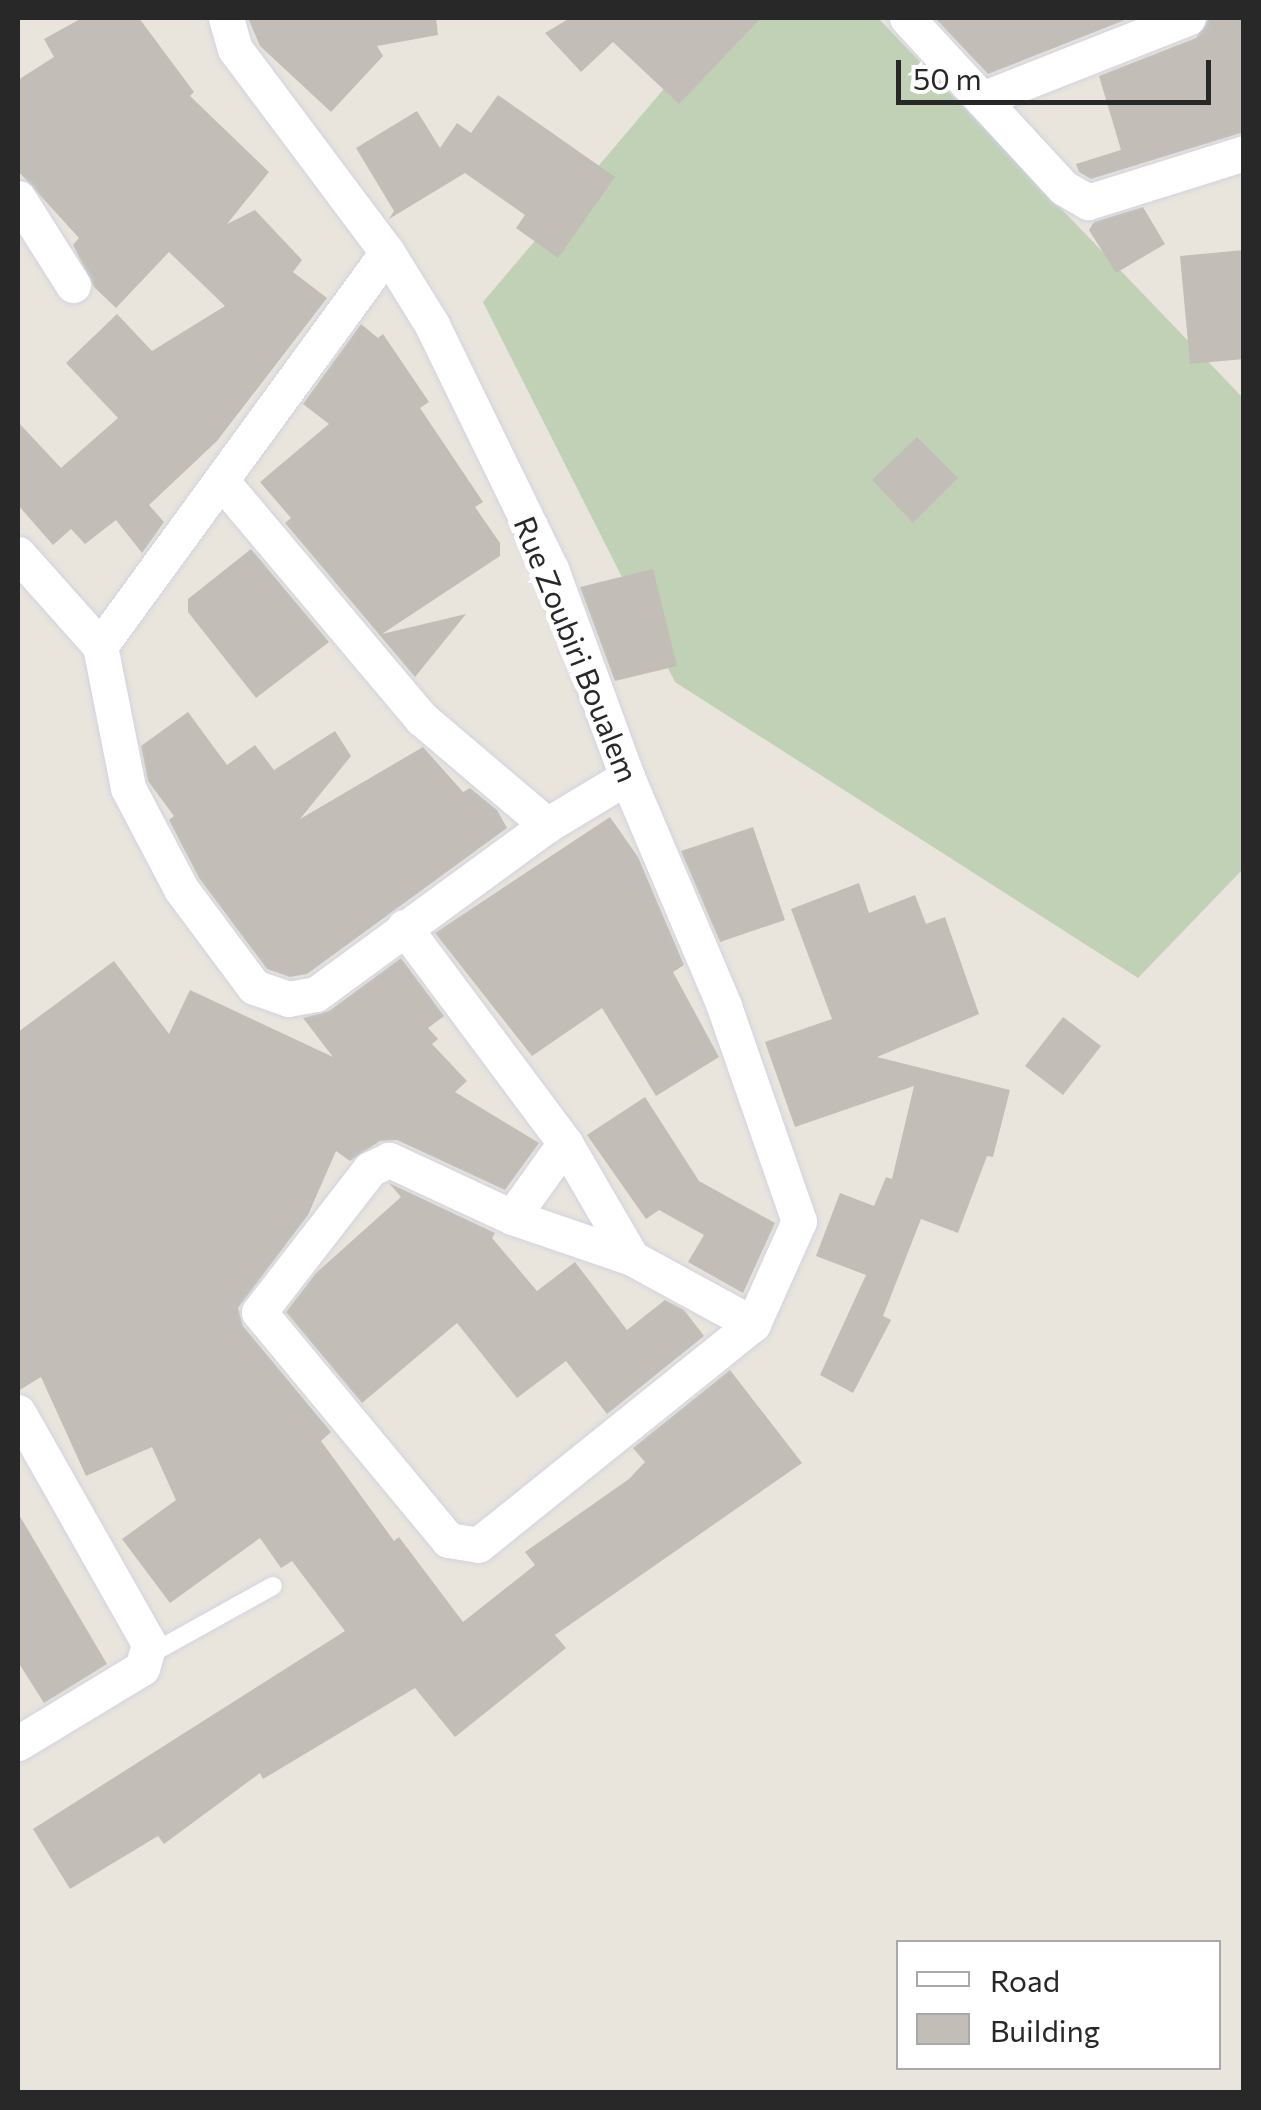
<!DOCTYPE html>
<html>
<head>
<meta charset="utf-8">
<style>
  body { margin:0 }
  #map { position:relative; width:1261px; height:2110px; overflow:hidden; background:#e9e4dc; font-family:Commissioner,sans-serif }
  div>[style] { position:absolute }
  .cemetery>* { inset:0; background:#c0d1b5 }
  .building>* { inset:0; background:#c2beb7 }
  .roads { filter:drop-shadow(0 0 2px #d1d3e0) drop-shadow(0 0 2px #d1d3e0) }
  .lane>* { height:18px; margin:-9px; padding:0 9px; transform-origin:9px; border-radius:9px; background:#fff }
  .street>* { height:35px; margin:-17.5px; padding:0 17.5px; transform-origin:17.5px; border-radius:17.5px; background:#fff }
  span { translate:-50% -50%; white-space:nowrap; text-align:center; line-height:1.15; -webkit-text-stroke:10px #fff; paint-order:stroke }
  .street-label { font-size:30px; color:#282828 }
  .frame { position:absolute; inset:0; border:20px solid #282828; pointer-events:none }
  .legend { position:absolute; left:896px; top:1940px; width:325px; height:130px; box-sizing:border-box; background:#fff; border:2px solid #a9a9a9; margin:0; padding:12px 18px; list-style:none; font-size:30px; color:#282828 }
  .legend li { display:flex; align-items:center; gap:20px; height:50px }
  .legend b { width:50px; border:2px solid #a9a9a9 }
  .scale { position:absolute; left:896px; top:60px; width:315px; height:45px; box-sizing:border-box; border:5px solid #282828; border-top:0; padding-left:12px; font-size:30px; line-height:35px; white-space:nowrap; color:#282828; -webkit-text-stroke:8px #fff; paint-order:stroke }
</style>
</head>
<body>
<div id="map">
  <div class="cemetery">
    <div style="clip-path:polygon(724px 18px,878px 18px,1243px 398px,1243px 869px,1138px 978px,675px 682px,483px 302px)"></div>
  </div>
  <div class="building">
    <div style="clip-path:polygon(82px 18px,139px 18px,194px 92px,190px 96px,269px 172px,227px 224px,255px 210px,302px 260px,293px 272px,327px 298px,217px 441px,149px 505px,164px 522px,142px 553px,116px 520px,85px 544px,71px 529px,53px 545px,18px 505px,18px 422px,61px 468px,118px 418px,66px 363px,117px 314px,152px 351px,225px 306px,169px 252px,116px 308px,94px 287px,73px 245px,79px 238px,18px 171px,18px 80px,54px 57px,44px 39px)"></div>
    <div style="clip-path:polygon(248px 18px,436px 18px,438px 35px,377px 46px,383px 56px,331px 112px,260px 46px)"></div>
    <div style="clip-path:polygon(570px 18px,761px 18px,679px 104px,613px 42px,581px 72px,545px 33px)"></div>
    <div style="clip-path:polygon(935px 18px,1124px 18px,1125px 20px,988px 74px)"></div>
    <div style="clip-path:polygon(1209px 18px,1244px 18px,1244px 132px,1091px 179px,1079px 172px,1076px 164px,1121px 150px,1099px 76px,1196px 38px)"></div>
    <div style="clip-path:polygon(498px 95px,615px 177px,558px 258px,516px 228px,525px 215px,465px 173px,389px 219px,394px 211px,356px 148px,417px 111px,440px 148px,457px 123px,471px 133px)"></div>
    <div style="clip-path:polygon(1143px 207px,1165px 244px,1116px 273px,1089px 230px,1094px 222px)"></div>
    <div style="clip-path:polygon(1244px 250px,1244px 359px,1190px 364px,1180px 256px)"></div>
    <div style="clip-path:polygon(361px 324px,378px 338px,383px 334px,429px 402px,420px 408px,483px 502px,475px 507px,500px 543px,500px 556px,382px 634px,466px 614px,415px 677px,285px 523px,291px 518px,260px 482px,329px 424px,303px 404px)"></div>
    <div style="clip-path:polygon(917px 437px,958px 478px,913px 523px,872px 480px)"></div>
    <div style="clip-path:polygon(251px 549px,329px 642px,256px 698px,188px 612px,188px 599px)"></div>
    <div style="clip-path:polygon(653px 569px,677px 666px,615px 681px,580px 587px)"></div>
    <div style="clip-path:polygon(188px 712px,227px 765px,255px 745px,274px 770px,335px 731px,351px 756px,300px 819px,423px 747px,463px 792px,470px 788px,497px 810px,507px 828px,307px 974px,290px 977px,267px 969px,199px 878px,169px 820px,174px 816px,148px 781px,141px 746px)"></div>
    <div style="clip-path:polygon(610px 817px,638px 857px,684px 965px,673px 972px,719px 1057px,656px 1096px,602px 1008px,532px 1056px,435px 933px)"></div>
    <div style="clip-path:polygon(753px 827px,785px 920px,720px 942px,681px 851px)"></div>
    <div style="clip-path:polygon(859px 883px,869px 913px,915px 895px,926px 924px,945px 917px,979px 1014px,877px 1057px,1010px 1090px,993px 1157px,987px 1156px,958px 1233px,921px 1219px,883px 1316px,891px 1320px,853px 1393px,820px 1375px,866px 1275px,816px 1256px,840px 1193px,874px 1206px,886px 1177px,892px 1179px,914px 1086px,795px 1127px,765px 1042px,832px 1019px,791px 909px)"></div>
    <div style="clip-path:polygon(401px 958px,444px 1016px,428px 1028px,438px 1039px,432px 1044px,467px 1081px,455px 1092px,539px 1143px,505px 1190px,397px 1140px,380px 1141px,350px 1161px,336px 1151px,308px 1215px,238px 1308px,243px 1326px,331px 1432px,321px 1441px,394px 1541px,399px 1537px,463px 1622px,535px 1565px,525px 1552px,629px 1479px,645px 1462px,633px 1448px,730px 1370px,802px 1463px,555px 1635px,566px 1648px,455px 1737px,415px 1688px,263px 1779px,260px 1773px,164px 1844px,158px 1836px,70px 1889px,33px 1829px,345px 1631px,292px 1561px,281px 1568px,260px 1538px,170px 1603px,122px 1539px,176px 1500px,152px 1447px,86px 1476px,41px 1377px,18px 1391px,18px 1032px,114px 961px,169px 1034px,190px 990px,333px 1057px,303px 1018px,329px 1011px)"></div>
    <div style="clip-path:polygon(1063px 1017px,1101px 1046px,1063px 1095px,1025px 1066px)"></div>
    <div style="clip-path:polygon(645px 1097px,699px 1181px,775px 1223px,743px 1293px,688px 1262px,704px 1235px,659px 1210px,646px 1219px,587px 1135px)"></div>
    <div style="clip-path:polygon(389px 1183px,495px 1233px,492px 1238px,537px 1291px,575px 1262px,627px 1330px,665px 1300px,684px 1310px,704px 1336px,607px 1414px,566px 1361px,517px 1398px,457px 1323px,362px 1403px,286px 1312px,316px 1273px,401px 1197px)"></div>
    <div style="clip-path:polygon(18px 1513px,107px 1664px,44px 1703px,18px 1662px)"></div>
  </div>
  <div class="roads">
    <div class="lane">
      <div style="left:147px;top:1656px;width:144px;rotate:-29.1deg"></div>
    </div>
    <div class="street">
      <div style="left:226px;top:18px;width:32px;rotate:74deg"></div>
      <div style="left:235px;top:49px;width:254px;rotate:53.2deg"></div>
      <div style="left:387px;top:252px;width:86px;rotate:58.3deg"></div>
      <div style="left:432px;top:325px;width:271px;rotate:64deg"></div>
      <div style="left:551px;top:569px;width:221px;rotate:69.9deg"></div>
      <div style="left:627px;top:777px;width:249px;rotate:67deg"></div>
      <div style="left:724px;top:1006px;width:228px;rotate:70.8deg"></div>
      <div style="left:799px;top:1221px;width:113px;rotate:114.1deg"></div>
      <div style="left:753px;top:1324px;width:138px;rotate:-151.4deg"></div>
      <div style="left:632px;top:1258px;width:127px;rotate:-161.1deg"></div>
      <div style="left:512px;top:1217px;width:136px;rotate:-155.1deg"></div>
      <div style="left:389px;top:1160px;width:21px;rotate:155deg"></div>
      <div style="left:370px;top:1169px;width:181px;rotate:127.8deg"></div>
      <div style="left:259px;top:1312px;width:296px;rotate:50.3deg"></div>
      <div style="left:448px;top:1540px;width:30px;rotate:9deg"></div>
      <div style="left:478px;top:1545px;width:353px;rotate:-38.8deg"></div>
      <div style="left:907px;top:18px;width:231px;rotate:47.3deg"></div>
      <div style="left:1064px;top:188px;width:28px;rotate:30deg"></div>
      <div style="left:1088px;top:202px;width:164px;rotate:-17.4deg"></div>
      <div style="left:987px;top:97px;width:216px;rotate:-21.5deg"></div>
      <div style="left:18px;top:198px;width:103px;rotate:57.7deg"></div>
      <div style="left:224px;top:484px;width:307px;rotate:49.9deg"></div>
      <div style="left:422px;top:719px;width:164px;rotate:40.3deg"></div>
      <div style="left:18px;top:554px;width:123px;rotate:48.3deg"></div>
      <div style="left:100px;top:646px;width:145px;rotate:78.8deg"></div>
      <div style="left:128px;top:788px;width:114px;rotate:62.3deg"></div>
      <div style="left:181px;top:889px;width:122px;rotate:53.3deg"></div>
      <div style="left:254px;top:987px;width:36px;rotate:19deg"></div>
      <div style="left:288px;top:999px;width:28px;rotate:-10deg"></div>
      <div style="left:316px;top:994px;width:286px;rotate:-36.2deg"></div>
      <div style="left:547px;top:825px;width:93px;rotate:-31deg"></div>
      <div style="left:100px;top:646px;width:487px;rotate:-53.9deg"></div>
      <div style="left:404px;top:927px;width:269px;rotate:53.3deg"></div>
      <div style="left:565px;top:1143px;width:133px;rotate:59.8deg"></div>
      <div style="left:512px;top:1217px;width:91px;rotate:-54.4deg"></div>
      <div style="left:18px;top:1412px;width:266px;rotate:60.5deg"></div>
      <div style="left:149px;top:1644px;width:25px;rotate:106deg"></div>
      <div style="left:142px;top:1668px;width:145px;rotate:148.8deg"></div>
    </div>
  </div>
  <div class="street-label">
    <span style="left:577px;top:649px;rotate:68deg">Rue Zoubiri Boualem</span>
  </div>
  <div class="frame"></div>
  <ul class="legend">
  <li><b style="height:12px;background:#fff"></b>Road</li>
  <li><b style="height:28px;background:#c2beb7"></b>Building</li>
  </ul>
  <div class="scale">50 m</div>
</div>
</body>
</html>
